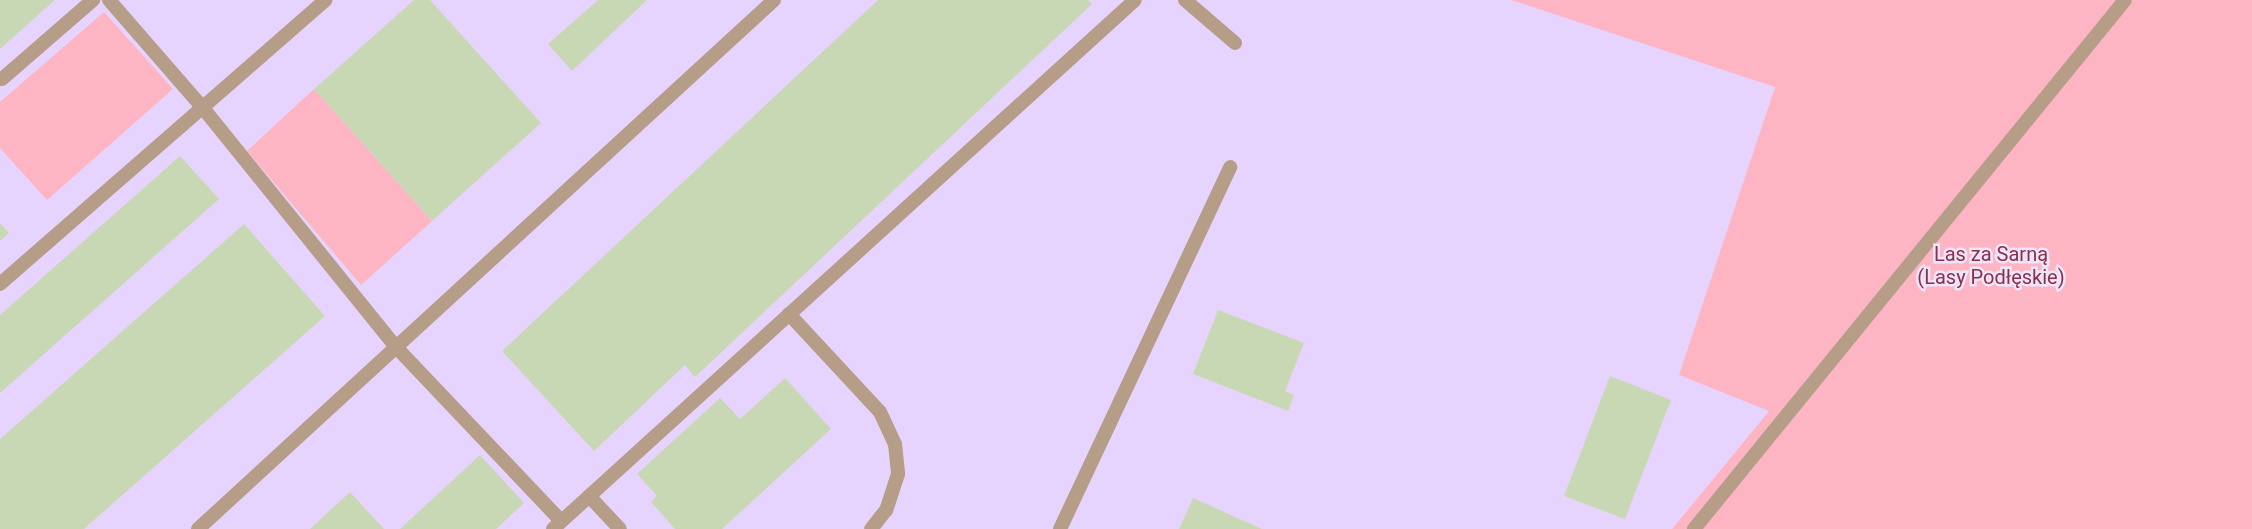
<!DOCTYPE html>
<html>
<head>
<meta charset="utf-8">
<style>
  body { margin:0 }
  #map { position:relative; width:2252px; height:529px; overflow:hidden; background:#eee5fa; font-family:Roboto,sans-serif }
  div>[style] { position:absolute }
  .built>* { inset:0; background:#e7d4fe }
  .green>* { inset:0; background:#fdb5c4 }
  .building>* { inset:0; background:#c9d8b4 }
  .lane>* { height:14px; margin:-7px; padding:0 7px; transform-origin:7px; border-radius:7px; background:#b59d87 }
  span { translate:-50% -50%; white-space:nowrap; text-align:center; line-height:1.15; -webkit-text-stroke:5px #eee5fa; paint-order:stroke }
  .park-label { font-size:20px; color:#8a314a }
</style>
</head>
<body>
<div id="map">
  <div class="built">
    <div style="clip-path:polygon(0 0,1511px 0,1775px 86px,1680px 375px,1770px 410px,1672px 529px,0 529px)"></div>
  </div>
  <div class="green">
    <div style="clip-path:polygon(1511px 0,2252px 0,2252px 529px,1672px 529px,1769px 411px,1679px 375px,1775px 87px)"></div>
    <div style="clip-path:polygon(104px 12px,173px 89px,47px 200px,0 148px,0 102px)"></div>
    <div style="clip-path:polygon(314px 89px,432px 221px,361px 285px,247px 151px)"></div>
  </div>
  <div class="building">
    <div style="clip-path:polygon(0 0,55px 0,0 49px)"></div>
    <div style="clip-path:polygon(414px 0,430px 0,541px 123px,432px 221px,314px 89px)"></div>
    <div style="clip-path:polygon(598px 0,647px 0,572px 71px,548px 44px)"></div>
    <div style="clip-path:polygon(878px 0,1088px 0,1092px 4px,695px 377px,685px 365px,594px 451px,502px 351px)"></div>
    <div style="clip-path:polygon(180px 156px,219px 199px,0 393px,0 315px)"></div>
    <div style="clip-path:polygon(0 223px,9px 233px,0 241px)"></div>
    <div style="clip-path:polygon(244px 224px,325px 316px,84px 529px,0 529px,0 439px)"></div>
    <div style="clip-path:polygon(1218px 310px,1304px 343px,1285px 391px,1294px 395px,1288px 411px,1193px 374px)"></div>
    <div style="clip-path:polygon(1610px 376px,1671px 400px,1625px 519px,1564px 496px)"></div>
    <div style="clip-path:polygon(785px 378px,831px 429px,722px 529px,675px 529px,651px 502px,657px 496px,637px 474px,720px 398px,740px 419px)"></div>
    <div style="clip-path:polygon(480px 455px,524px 503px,496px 529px,400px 529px)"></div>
    <div style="clip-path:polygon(350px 492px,384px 529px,310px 529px)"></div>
    <div style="clip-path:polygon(1193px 498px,1262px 529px,1179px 529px)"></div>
  </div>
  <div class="lane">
    <div style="left:109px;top:0;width:143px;rotate:49deg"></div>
    <div style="left:203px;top:108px;width:307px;rotate:51.1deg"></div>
    <div style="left:396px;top:347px;width:240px;rotate:46.5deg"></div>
    <div style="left:1185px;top:0;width:66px;rotate:40.7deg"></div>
    <div style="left:2px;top:79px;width:121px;rotate:-41deg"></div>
    <div style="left:0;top:284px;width:432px;rotate:-41.1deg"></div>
    <div style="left:789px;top:314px;width:134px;rotate:47.1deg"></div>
    <div style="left:880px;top:412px;width:35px;rotate:65deg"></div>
    <div style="left:895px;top:444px;width:30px;rotate:84deg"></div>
    <div style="left:898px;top:474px;width:38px;rotate:108deg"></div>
    <div style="left:886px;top:510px;width:24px;rotate:128deg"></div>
    <div style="left:589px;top:496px;width:45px;rotate:46.8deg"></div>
    <div style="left:198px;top:529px;width:782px;rotate:-42.56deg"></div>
    <div style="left:553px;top:529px;width:786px;rotate:-42.27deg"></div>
    <div style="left:1060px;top:529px;width:400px;rotate:-64.8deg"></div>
    <div style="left:1694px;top:529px;width:682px;rotate:-50.83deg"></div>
  </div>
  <div class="park-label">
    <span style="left:1991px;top:266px">Las za Sarną<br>(Lasy Podłęskie)</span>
  </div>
</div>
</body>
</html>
